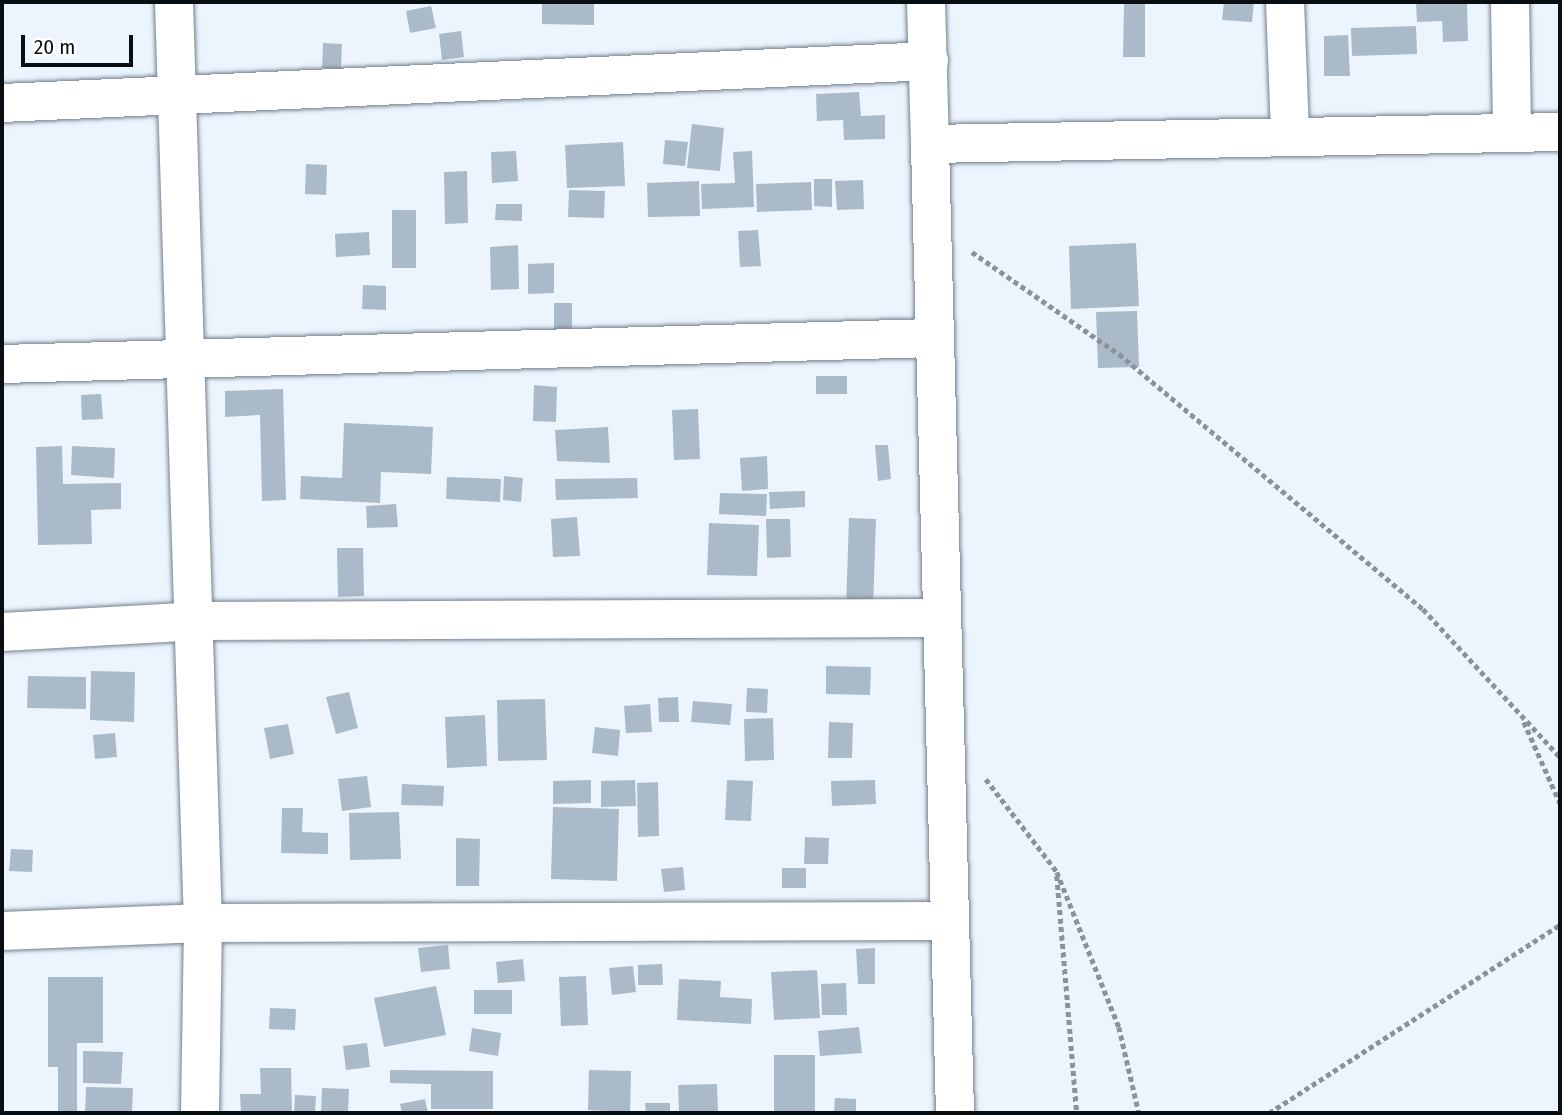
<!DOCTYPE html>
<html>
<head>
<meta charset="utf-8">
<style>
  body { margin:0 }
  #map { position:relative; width:1562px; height:1115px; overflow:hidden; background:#ecf5fe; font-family:"Fira Sans Condensed",sans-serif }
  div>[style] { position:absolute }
  .building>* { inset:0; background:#abbac8 }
  .path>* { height:4.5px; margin-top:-2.25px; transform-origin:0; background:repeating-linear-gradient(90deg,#8b939a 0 5px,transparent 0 8.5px) }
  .roads { filter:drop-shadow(0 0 2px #727f8d) drop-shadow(0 0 2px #727f8d) }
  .minor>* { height:38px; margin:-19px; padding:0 19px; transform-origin:19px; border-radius:19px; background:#fff }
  span { translate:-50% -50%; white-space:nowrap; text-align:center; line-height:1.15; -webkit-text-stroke:5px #fff; paint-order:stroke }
  .frame { position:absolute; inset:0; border:4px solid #090e13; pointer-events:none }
  .scale { position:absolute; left:21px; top:35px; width:112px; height:32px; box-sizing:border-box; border:4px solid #090e13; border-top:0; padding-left:9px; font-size:21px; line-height:24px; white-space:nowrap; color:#090e13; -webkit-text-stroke:5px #fff; paint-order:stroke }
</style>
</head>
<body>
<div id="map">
  <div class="building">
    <div style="clip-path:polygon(542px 2px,594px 2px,594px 25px,542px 24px)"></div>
    <div style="clip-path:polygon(1124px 2px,1145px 2px,1145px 57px,1123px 57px)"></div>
    <div style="clip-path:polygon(1224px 2px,1254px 2px,1252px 22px,1222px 20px)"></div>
    <div style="clip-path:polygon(1416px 2px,1467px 2px,1468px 41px,1443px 42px,1442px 21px,1417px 22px)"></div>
    <div style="clip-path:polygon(431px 6px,436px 28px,410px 33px,406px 11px)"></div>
    <div style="clip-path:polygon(1416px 26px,1417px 54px,1352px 56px,1351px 28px)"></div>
    <div style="clip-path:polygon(461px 31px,464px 57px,442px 60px,439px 34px)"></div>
    <div style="clip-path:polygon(1348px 35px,1350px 76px,1324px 76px,1324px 36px)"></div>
    <div style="clip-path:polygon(323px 43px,342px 44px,341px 69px,322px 68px)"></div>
    <div style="clip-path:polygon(859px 92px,861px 116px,885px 115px,885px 139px,844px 140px,843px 120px,817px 121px,816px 94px)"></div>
    <div style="clip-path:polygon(692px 124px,724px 128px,720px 171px,687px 168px)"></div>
    <div style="clip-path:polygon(665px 140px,688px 142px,685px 166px,663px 164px)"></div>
    <div style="clip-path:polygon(623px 142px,625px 186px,567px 188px,565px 145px)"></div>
    <div style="clip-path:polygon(516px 151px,518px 181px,492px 183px,491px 152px)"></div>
    <div style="clip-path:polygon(752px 151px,754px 207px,702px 209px,701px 184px,735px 183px,733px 152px)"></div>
    <div style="clip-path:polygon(306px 164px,327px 165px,326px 195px,305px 194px)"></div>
    <div style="clip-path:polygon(467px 171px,468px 223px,445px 224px,444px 172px)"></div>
    <div style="clip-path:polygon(814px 179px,832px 179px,832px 207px,814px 206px)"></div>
    <div style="clip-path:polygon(863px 180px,864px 209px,837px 210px,835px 181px)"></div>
    <div style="clip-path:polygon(699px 181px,700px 216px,648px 217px,647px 183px)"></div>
    <div style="clip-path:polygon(811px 182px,812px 210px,757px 212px,756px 184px)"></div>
    <div style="clip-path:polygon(569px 190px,605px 191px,604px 218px,568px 217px)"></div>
    <div style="clip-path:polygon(496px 204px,522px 204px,522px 221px,495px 220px)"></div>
    <div style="clip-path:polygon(392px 210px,416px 210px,416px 268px,392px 268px)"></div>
    <div style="clip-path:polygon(758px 230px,761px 266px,740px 267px,738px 231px)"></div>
    <div style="clip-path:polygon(369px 232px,370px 255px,336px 257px,335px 234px)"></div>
    <div style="clip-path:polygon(1136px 243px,1139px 306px,1071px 309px,1069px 246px)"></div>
    <div style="clip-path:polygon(518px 245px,519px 289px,491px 290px,490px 247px)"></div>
    <div style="clip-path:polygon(554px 263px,554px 293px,528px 294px,528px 264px)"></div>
    <div style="clip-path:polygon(363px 285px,386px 286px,386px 310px,362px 309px)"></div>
    <div style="clip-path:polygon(554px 303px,572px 303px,572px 329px,554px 330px)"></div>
    <div style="clip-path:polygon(1137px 311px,1139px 367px,1098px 368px,1096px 312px)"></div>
    <div style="clip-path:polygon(816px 376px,847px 376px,847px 394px,816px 394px)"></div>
    <div style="clip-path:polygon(534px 385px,557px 387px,556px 422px,533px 421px)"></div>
    <div style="clip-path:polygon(283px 389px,286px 500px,262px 501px,260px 415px,225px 417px,225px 391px)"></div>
    <div style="clip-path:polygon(101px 394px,103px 419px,82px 420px,81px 395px)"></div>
    <div style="clip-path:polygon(698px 409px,700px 459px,674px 460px,672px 410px)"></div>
    <div style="clip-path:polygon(344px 423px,433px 427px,431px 474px,381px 472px,380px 503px,300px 499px,301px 476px,342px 478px)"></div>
    <div style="clip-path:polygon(608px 427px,610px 463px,557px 461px,555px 430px)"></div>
    <div style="clip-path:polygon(875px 445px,888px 445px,891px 479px,878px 481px)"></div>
    <div style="clip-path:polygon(62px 446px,63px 484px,121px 483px,121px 509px,91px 510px,92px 544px,38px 545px,36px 447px)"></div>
    <div style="clip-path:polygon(72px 446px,115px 448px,114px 478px,71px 475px)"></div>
    <div style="clip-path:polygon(767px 456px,768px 489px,742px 491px,740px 458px)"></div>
    <div style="clip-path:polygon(504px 476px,523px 478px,521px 502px,503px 500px)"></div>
    <div style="clip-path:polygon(447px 477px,501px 479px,500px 502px,446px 499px)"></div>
    <div style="clip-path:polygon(637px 478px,638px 498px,556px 500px,555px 479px)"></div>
    <div style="clip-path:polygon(805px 491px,805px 507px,770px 509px,769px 492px)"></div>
    <div style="clip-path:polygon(720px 493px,767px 494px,766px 516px,719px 514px)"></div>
    <div style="clip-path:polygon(396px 504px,398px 527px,367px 528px,366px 506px)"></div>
    <div style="clip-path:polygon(577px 517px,580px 556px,553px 557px,551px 519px)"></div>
    <div style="clip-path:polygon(849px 518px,876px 519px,873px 610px,846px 609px)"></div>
    <div style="clip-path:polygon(766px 519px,790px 519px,791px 557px,767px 558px)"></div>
    <div style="clip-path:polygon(709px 523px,759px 525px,757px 576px,707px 575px)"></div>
    <div style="clip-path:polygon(337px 548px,363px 548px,364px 596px,338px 597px)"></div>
    <div style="clip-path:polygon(826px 666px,871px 667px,870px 695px,826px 694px)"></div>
    <div style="clip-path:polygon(91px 671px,135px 672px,134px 722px,90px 720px)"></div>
    <div style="clip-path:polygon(28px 676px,86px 677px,86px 709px,27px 708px)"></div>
    <div style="clip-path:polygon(747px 688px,768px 689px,767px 713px,746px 712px)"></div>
    <div style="clip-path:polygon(349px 692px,358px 728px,336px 734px,326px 697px)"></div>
    <div style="clip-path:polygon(678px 697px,679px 722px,659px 722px,658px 698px)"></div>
    <div style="clip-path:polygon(545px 699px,547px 760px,498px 761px,497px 700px)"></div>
    <div style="clip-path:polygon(693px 701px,732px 704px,730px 725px,691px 722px)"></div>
    <div style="clip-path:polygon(650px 704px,652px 732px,626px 733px,624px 706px)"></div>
    <div style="clip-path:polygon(485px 715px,487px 766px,447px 768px,445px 717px)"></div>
    <div style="clip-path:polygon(773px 718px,774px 760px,745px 761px,744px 719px)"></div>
    <div style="clip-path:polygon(829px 722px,853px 723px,852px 758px,828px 758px)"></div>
    <div style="clip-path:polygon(288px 724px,294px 754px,270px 759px,264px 728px)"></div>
    <div style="clip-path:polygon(595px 727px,620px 730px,618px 756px,592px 753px)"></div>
    <div style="clip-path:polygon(115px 733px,117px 757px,95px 759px,93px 735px)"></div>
    <div style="clip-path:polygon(367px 776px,371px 807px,342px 811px,338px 779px)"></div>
    <div style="clip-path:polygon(591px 780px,591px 803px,553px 804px,553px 781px)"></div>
    <div style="clip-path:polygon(635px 780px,636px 806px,601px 807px,601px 781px)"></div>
    <div style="clip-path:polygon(727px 780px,753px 781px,751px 821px,725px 820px)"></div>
    <div style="clip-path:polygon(875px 780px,876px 804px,832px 806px,831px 781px)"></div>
    <div style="clip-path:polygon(658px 782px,659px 836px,638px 837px,637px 783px)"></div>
    <div style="clip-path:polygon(402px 784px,444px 786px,443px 806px,401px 805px)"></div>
    <div style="clip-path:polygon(553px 807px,619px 809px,617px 881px,551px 879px)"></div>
    <div style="clip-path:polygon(282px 808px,303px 808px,302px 832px,328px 833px,328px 854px,281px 853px)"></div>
    <div style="clip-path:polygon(399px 812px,401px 859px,350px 860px,349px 813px)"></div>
    <div style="clip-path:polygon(805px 837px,829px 838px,828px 864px,804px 864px)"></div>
    <div style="clip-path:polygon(456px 838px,480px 839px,479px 886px,456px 886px)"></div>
    <div style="clip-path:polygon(11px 849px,33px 850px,32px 872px,9px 871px)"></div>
    <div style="clip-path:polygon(683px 867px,685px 890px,664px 892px,661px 869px)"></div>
    <div style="clip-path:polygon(782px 868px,806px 868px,806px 888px,782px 888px)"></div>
    <div style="clip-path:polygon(448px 945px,450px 969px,421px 972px,418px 948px)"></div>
    <div style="clip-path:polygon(875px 948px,875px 984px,858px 984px,856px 949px)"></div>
    <div style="clip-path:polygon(523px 959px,525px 981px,498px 983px,496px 962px)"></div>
    <div style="clip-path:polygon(662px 964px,663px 985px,638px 985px,638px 965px)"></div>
    <div style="clip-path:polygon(633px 966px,636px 992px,612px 995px,609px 968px)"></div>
    <div style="clip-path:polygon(817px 970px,820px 1018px,774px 1020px,771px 972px)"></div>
    <div style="clip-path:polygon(586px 976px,588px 1025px,561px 1026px,559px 977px)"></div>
    <div style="clip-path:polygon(48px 977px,103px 977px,103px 1043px,77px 1043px,77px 1113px,58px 1113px,58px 1067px,48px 1067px)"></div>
    <div style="clip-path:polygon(679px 979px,721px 981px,720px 997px,752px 999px,751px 1024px,677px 1020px)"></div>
    <div style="clip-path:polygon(846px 983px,847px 1015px,822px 1015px,821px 984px)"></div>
    <div style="clip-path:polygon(436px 986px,446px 1035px,384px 1047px,374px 998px)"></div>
    <div style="clip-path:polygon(474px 990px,512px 990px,512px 1014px,474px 1014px)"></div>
    <div style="clip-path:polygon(270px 1008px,296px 1009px,295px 1030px,269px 1029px)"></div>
    <div style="clip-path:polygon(859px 1027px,862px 1053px,820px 1056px,818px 1031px)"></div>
    <div style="clip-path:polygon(472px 1028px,501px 1033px,498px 1056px,469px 1051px)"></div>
    <div style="clip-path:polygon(367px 1043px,370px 1067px,346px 1070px,343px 1046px)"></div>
    <div style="clip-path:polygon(83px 1051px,123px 1052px,121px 1084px,83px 1083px)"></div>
    <div style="clip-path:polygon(774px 1055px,815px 1055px,815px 1113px,774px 1113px)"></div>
    <div style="clip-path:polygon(260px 1068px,291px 1068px,292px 1113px,241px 1113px,240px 1094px,261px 1094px)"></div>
    <div style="clip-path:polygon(390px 1070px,493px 1071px,493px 1109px,431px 1109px,431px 1084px,390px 1083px)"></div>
    <div style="clip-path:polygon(589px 1070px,631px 1071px,630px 1112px,588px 1110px)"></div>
    <div style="clip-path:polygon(717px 1084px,718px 1113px,679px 1113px,678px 1085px)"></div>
    <div style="clip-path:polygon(86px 1087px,133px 1088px,132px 1113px,85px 1113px)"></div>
    <div style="clip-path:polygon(322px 1088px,349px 1089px,348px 1113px,321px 1113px)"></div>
    <div style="clip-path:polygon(295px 1095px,316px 1096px,315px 1113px,294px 1113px)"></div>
    <div style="clip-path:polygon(835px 1098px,856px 1099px,856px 1113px,834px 1113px)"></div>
    <div style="clip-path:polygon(425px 1099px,428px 1113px,402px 1113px,400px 1104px)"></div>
    <div style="clip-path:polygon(645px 1103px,670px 1103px,670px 1113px,646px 1113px)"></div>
  </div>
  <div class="path">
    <div style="left:972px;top:252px;width:179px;rotate:34.8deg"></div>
    <div style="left:1119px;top:354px;width:397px;rotate:40deg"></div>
    <div style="left:1423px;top:609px;width:202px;rotate:47.2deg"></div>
    <div style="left:1524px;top:722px;width:89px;rotate:66deg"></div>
    <div style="left:986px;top:779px;width:117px;rotate:52.6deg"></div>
    <div style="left:1057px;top:872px;width:167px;rotate:68.2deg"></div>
    <div style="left:1119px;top:1027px;width:88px;rotate:76.9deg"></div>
    <div style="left:1057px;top:876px;width:238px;rotate:85.2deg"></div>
    <div style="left:1269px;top:1113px;width:346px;rotate:-32.9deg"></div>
  </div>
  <div class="roads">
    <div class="minor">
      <div style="left:174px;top:2px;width:921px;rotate:88.2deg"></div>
      <div style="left:203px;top:923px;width:190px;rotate:90.9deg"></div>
      <div style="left:926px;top:2px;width:142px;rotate:88.4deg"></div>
      <div style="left:1285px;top:2px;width:133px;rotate:87.8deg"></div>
      <div style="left:1510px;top:2px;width:131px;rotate:89.1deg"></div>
      <div style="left:2px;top:103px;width:928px;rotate:-2.59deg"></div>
      <div style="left:2px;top:364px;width:930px;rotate:-1.6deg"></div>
      <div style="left:2px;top:632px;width:194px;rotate:-3.2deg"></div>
      <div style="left:196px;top:621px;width:744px;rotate:-0.23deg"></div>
      <div style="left:2px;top:931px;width:201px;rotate:-2.3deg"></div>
      <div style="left:203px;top:923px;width:745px;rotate:-0.15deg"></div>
      <div style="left:955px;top:1113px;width:969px;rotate:-91.48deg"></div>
      <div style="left:930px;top:144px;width:630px;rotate:-1.09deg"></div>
    </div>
  </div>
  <div class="frame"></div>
  <div class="scale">20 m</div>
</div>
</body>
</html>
